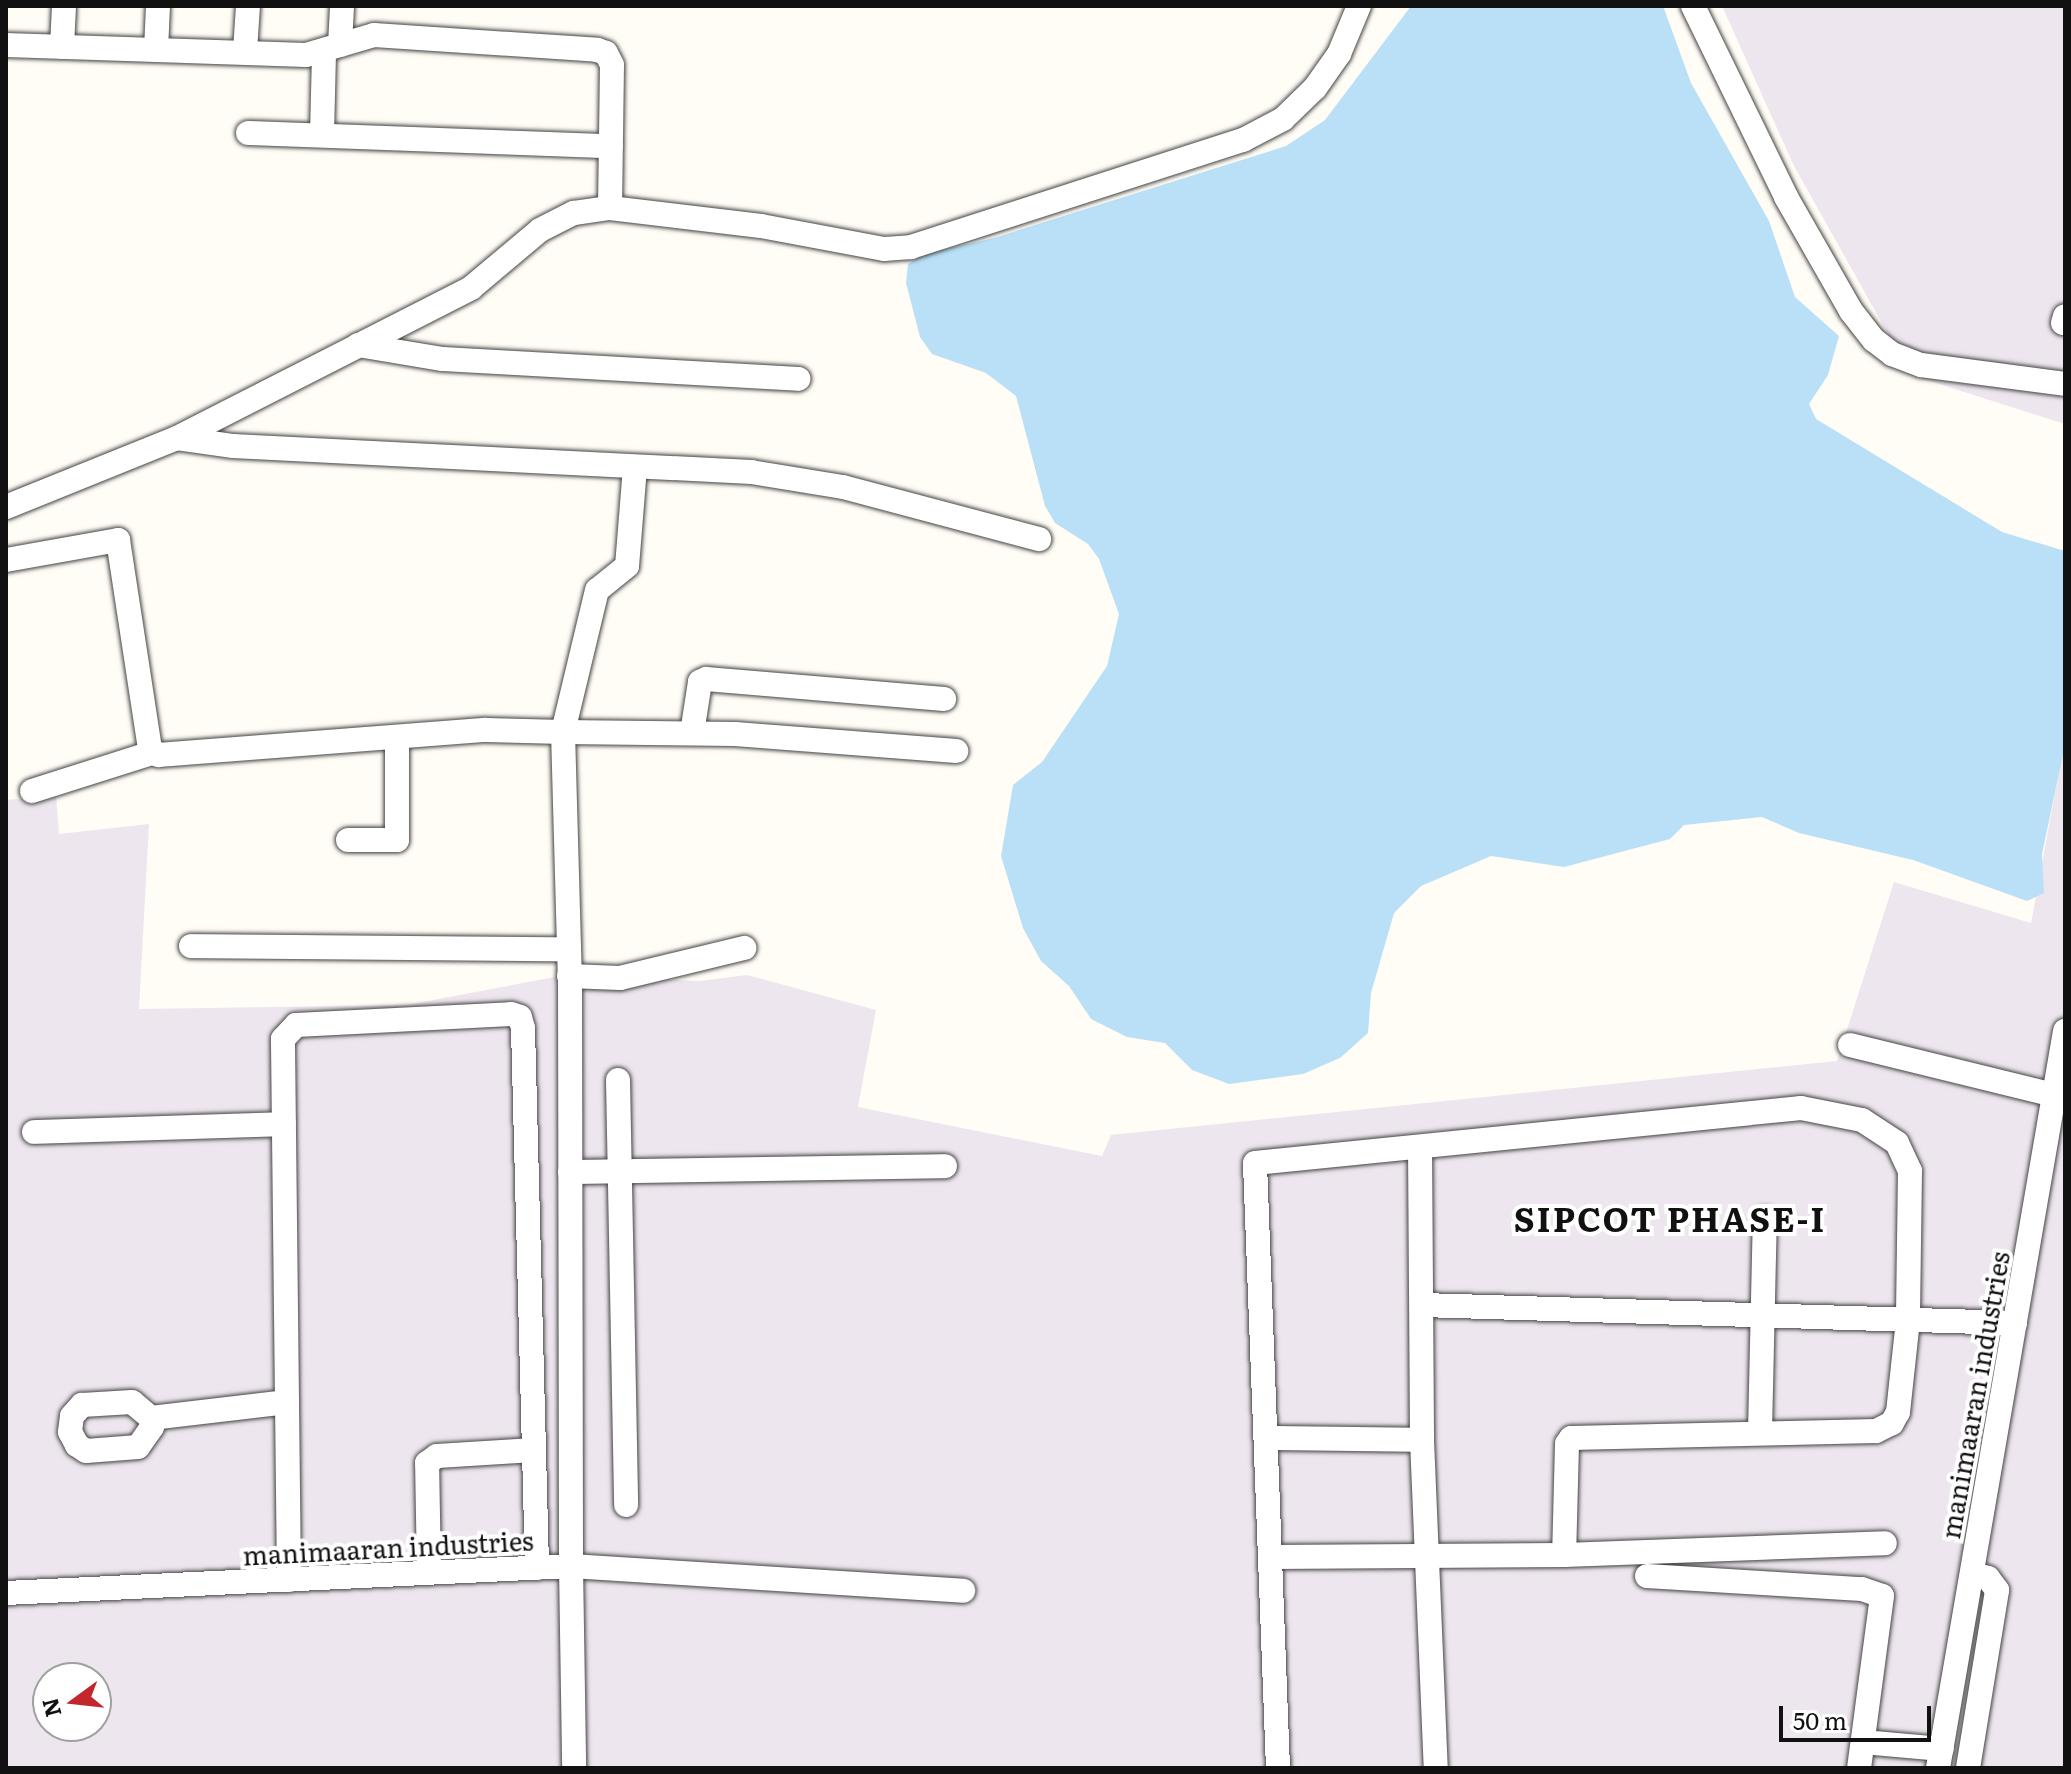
<!DOCTYPE html>
<html>
<head>
<meta charset="utf-8">
<style>
  body { margin:0 }
  #map { position:relative; width:2071px; height:1774px; overflow:hidden; background:#fffdf5; font-family:Literata,serif }
  div>[style] { position:absolute }
  .industrial>* { inset:0; background:#eee6ef }
  .water>* { inset:0; background:#b9e0f7 }
  .roads { filter:drop-shadow(0 0 2px #444) drop-shadow(0 0 2px #444) }
  .minor>* { height:24px; margin:-12px; padding:0 12px; transform-origin:12px; border-radius:12px; background:#fff }
  span { translate:-50% -50%; white-space:nowrap; text-align:center; line-height:1.15; -webkit-text-stroke:8px #fff; paint-order:stroke }
  .street-label { font-size:26px; color:#111 }
  .district-label { font-size:34px; color:#111; font-weight:700; letter-spacing:2px }
  .frame { position:absolute; inset:0; border:8px solid #111; pointer-events:none }
  .north { position:absolute; left:32px; top:1662px; width:80px; height:80px; box-sizing:border-box; background:#fff; border:2px solid #a0a0a0; border-radius:50%; rotate:255deg; font-size:22px; font-weight:700; line-height:32px; text-align:center; color:#111 }
  .north::after { content:''; display:block; margin:auto; width:28px; height:36px; background:#c4262e; clip-path:polygon(50% 0,100% 100%,50% 72%,0 100%) }
  .scale { position:absolute; left:1779px; top:1706px; width:152px; height:36px; box-sizing:border-box; border:4px solid #111; border-top:0; padding-left:10px; font-size:24px; line-height:28px; white-space:nowrap; color:#111; -webkit-text-stroke:6px #fff; paint-order:stroke }
</style>
</head>
<body>
<div id="map">
  <div class="industrial">
    <div style="clip-path:polygon(1722px 6px,2065px 6px,2065px 424px,1911px 375px,1794px 166px)"></div>
    <div style="clip-path:polygon(evenodd,2065px 739px,2065px 1768px,6px 1768px,6px 800px,56px 796px,59px 834px,149px 824px,139px 1009px,407px 1005px,565px 975px,699px 981px,747px 975px,876px 1010px,858px 1107px,1102px 1156px,1111px 1135px,1837px 1061px,1894px 882px,2031px 923px,2065px 739px,48px 1678px,96px 1678px,96px 1726px,48px 1726px,48px 1678px)"></div>
  </div>
  <div class="water">
    <div style="clip-path:polygon(1411px 6px,1663px 6px,1691px 83px,1769px 221px,1795px 297px,1839px 336px,1828px 375px,1809px 404px,1816px 419px,2002px 532px,2065px 551px,2065px 745px,2042px 854px,2044px 893px,2027px 901px,1913px 860px,1799px 833px,1762px 817px,1684px 825px,1670px 839px,1564px 867px,1491px 856px,1421px 886px,1394px 913px,1371px 993px,1368px 1033px,1340px 1058px,1303px 1074px,1229px 1084px,1192px 1070px,1165px 1043px,1127px 1037px,1091px 1019px,1069px 986px,1041px 961px,1023px 928px,1001px 856px,1013px 785px,1042px 762px,1107px 666px,1119px 614px,1099px 559px,1088px 544px,1055px 523px,1045px 506px,1016px 396px,986px 373px,932px 354px,920px 337px,906px 283px,908px 264px,924px 254px,994px 238px,1286px 146px,1325px 120px)"></div>
  </div>
  <div class="roads">
    <div class="minor">
      <div style="left:1693px;top:6px;width:212px;rotate:64deg"></div>
      <div style="left:1786px;top:197px;width:131px;rotate:60.3deg"></div>
      <div style="left:1851px;top:311px;width:37px;rotate:52deg"></div>
      <div style="left:1874px;top:340px;width:23px;rotate:38deg"></div>
      <div style="left:1892px;top:354px;width:31px;rotate:21deg"></div>
      <div style="left:1921px;top:365px;width:145px;rotate:7.5deg"></div>
      <div style="left:6px;top:45px;width:300px;rotate:1.9deg"></div>
      <div style="left:306px;top:55px;width:71px;rotate:-16.4deg"></div>
      <div style="left:374px;top:35px;width:224px;rotate:3.8deg"></div>
      <div style="left:597px;top:50px;width:9px;rotate:18deg"></div>
      <div style="left:606px;top:53px;width:13px;rotate:63deg"></div>
      <div style="left:612px;top:65px;width:143px;rotate:90.8deg"></div>
      <div style="left:340px;top:45px;width:39px;rotate:-87deg"></div>
      <div style="left:62px;top:47px;width:41px;rotate:-87.2deg"></div>
      <div style="left:156px;top:50px;width:44px;rotate:-87.4deg"></div>
      <div style="left:245px;top:51px;width:45px;rotate:-86.2deg"></div>
      <div style="left:248px;top:133px;width:363px;rotate:2.1deg"></div>
      <div style="left:322px;top:135px;width:82px;rotate:-88.6deg"></div>
      <div style="left:2063px;top:323px;width:7px;rotate:-74deg"></div>
      <div style="left:358px;top:345px;width:86px;rotate:9.4deg"></div>
      <div style="left:443px;top:359px;width:356px;rotate:3.2deg"></div>
      <div style="left:177px;top:438px;width:57px;rotate:8.1deg"></div>
      <div style="left:233px;top:446px;width:519px;rotate:2.87deg"></div>
      <div style="left:751px;top:472px;width:93px;rotate:9.3deg"></div>
      <div style="left:843px;top:487px;width:203px;rotate:14.9deg"></div>
      <div style="left:635px;top:467px;width:99px;rotate:94.6deg"></div>
      <div style="left:627px;top:566px;width:38px;rotate:141deg"></div>
      <div style="left:597px;top:590px;width:146px;rotate:103.5deg"></div>
      <div style="left:563px;top:732px;width:172px;rotate:0.7deg"></div>
      <div style="left:735px;top:734px;width:222px;rotate:4.4deg"></div>
      <div style="left:6px;top:507px;width:184px;rotate:-22deg"></div>
      <div style="left:177px;top:438px;width:330px;rotate:-27deg"></div>
      <div style="left:471px;top:288px;width:90px;rotate:-40deg"></div>
      <div style="left:540px;top:230px;width:38px;rotate:-27deg"></div>
      <div style="left:574px;top:213px;width:36px;rotate:-8deg"></div>
      <div style="left:610px;top:208px;width:152px;rotate:6.8deg"></div>
      <div style="left:761px;top:226px;width:125px;rotate:10.6deg"></div>
      <div style="left:884px;top:249px;width:27px;rotate:-4deg"></div>
      <div style="left:911px;top:247px;width:349px;rotate:-17.9deg"></div>
      <div style="left:1243px;top:140px;width:45px;rotate:-27.7deg"></div>
      <div style="left:1283px;top:119px;width:45px;rotate:-44.1deg"></div>
      <div style="left:1315px;top:88px;width:42px;rotate:-54.8deg"></div>
      <div style="left:1339px;top:54px;width:52px;rotate:-67.4deg"></div>
      <div style="left:6px;top:560px;width:114px;rotate:-10.1deg"></div>
      <div style="left:118px;top:540px;width:210px;rotate:81.3deg"></div>
      <div style="left:150px;top:748px;width:11px;rotate:41deg"></div>
      <div style="left:158px;top:755px;width:329px;rotate:-4.4deg"></div>
      <div style="left:486px;top:730px;width:77px;rotate:1.5deg"></div>
      <div style="left:563px;top:732px;width:245px;rotate:88.4deg"></div>
      <div style="left:570px;top:977px;width:589px;rotate:89.9deg"></div>
      <div style="left:571px;top:1566px;width:393px;rotate:3.6deg"></div>
      <div style="left:692px;top:733px;width:52px;rotate:-81.1deg"></div>
      <div style="left:700px;top:682px;width:7px;rotate:-27deg"></div>
      <div style="left:706px;top:679px;width:239px;rotate:4.8deg"></div>
      <div style="left:32px;top:791px;width:126px;rotate:-17.6deg"></div>
      <div style="left:348px;top:840px;width:49px"></div>
      <div style="left:397px;top:840px;width:103px;rotate:-90deg"></div>
      <div style="left:191px;top:946px;width:378px;rotate:0.5deg"></div>
      <div style="left:569px;top:976px;width:51px;rotate:2.2deg"></div>
      <div style="left:620px;top:978px;width:128px;rotate:-13.6deg"></div>
      <div style="left:1850px;top:1045px;width:210px;rotate:13.8deg"></div>
      <div style="left:618px;top:1080px;width:425px;rotate:88.9deg"></div>
      <div style="left:34px;top:1132px;width:250px;rotate:-1.8deg"></div>
      <div style="left:1420px;top:1147px;width:293px;rotate:89.6deg"></div>
      <div style="left:1422px;top:1440px;width:328px;rotate:87.6deg"></div>
      <div style="left:570px;top:1172px;width:375px;rotate:-0.9deg"></div>
      <div style="left:1422px;top:1305px;width:593px;rotate:1.74deg"></div>
      <div style="left:132px;top:1402px;width:25px;rotate:40deg"></div>
      <div style="left:151px;top:1418px;width:9px;rotate:84deg"></div>
      <div style="left:152px;top:1427px;width:24px;rotate:125deg"></div>
      <div style="left:138px;top:1447px;width:52px;rotate:175.6deg"></div>
      <div style="left:86px;top:1451px;width:11px;rotate:-146deg"></div>
      <div style="left:77px;top:1445px;width:15px;rotate:-118deg"></div>
      <div style="left:70px;top:1432px;width:16px;rotate:-83deg"></div>
      <div style="left:72px;top:1416px;width:15px;rotate:-48deg"></div>
      <div style="left:82px;top:1405px;width:50px;rotate:-3.4deg"></div>
      <div style="left:151px;top:1418px;width:137px;rotate:-6.7deg"></div>
      <div style="left:1760px;top:1432px;width:213px;rotate:-88.7deg"></div>
      <div style="left:1267px;top:1438px;width:155px;rotate:0.7deg"></div>
      <div style="left:1271px;top:1557px;width:293px;rotate:-0.4deg"></div>
      <div style="left:1564px;top:1555px;width:321px;rotate:-2.1deg"></div>
      <div style="left:429px;top:1573px;width:110px;rotate:-91deg"></div>
      <div style="left:427px;top:1463px;width:12px;rotate:-35deg"></div>
      <div style="left:437px;top:1456px;width:97px;rotate:-3.5deg"></div>
      <div style="left:1647px;top:1576px;width:215px;rotate:3.5deg"></div>
      <div style="left:1862px;top:1589px;width:21px;rotate:19deg"></div>
      <div style="left:1882px;top:1596px;width:174px;rotate:97.6deg"></div>
      <div style="left:289px;top:1580px;width:541px;rotate:-90.64deg"></div>
      <div style="left:283px;top:1039px;width:19px;rotate:-47deg"></div>
      <div style="left:296px;top:1025px;width:215px;rotate:-2.9deg"></div>
      <div style="left:511px;top:1014px;width:9px;rotate:18deg"></div>
      <div style="left:520px;top:1017px;width:11px;rotate:75deg"></div>
      <div style="left:523px;top:1028px;width:540px;rotate:88.51deg"></div>
      <div style="left:6px;top:1593px;width:566px;rotate:-2.74deg"></div>
      <div style="left:571px;top:1566px;width:202px;rotate:89.1deg"></div>
      <div style="left:1863px;top:1742px;width:79px;rotate:5.1deg"></div>
      <div style="left:1278px;top:1768px;width:605px;rotate:-92.18deg"></div>
      <div style="left:1255px;top:1163px;width:549px;rotate:-5.75deg"></div>
      <div style="left:1801px;top:1108px;width:62px;rotate:11.1deg"></div>
      <div style="left:1862px;top:1120px;width:42px;rotate:33.3deg"></div>
      <div style="left:1897px;top:1143px;width:31px;rotate:65deg"></div>
      <div style="left:1910px;top:1171px;width:149px;rotate:90.8deg"></div>
      <div style="left:1908px;top:1320px;width:93px;rotate:96.2deg"></div>
      <div style="left:1898px;top:1412px;width:13px;rotate:119deg"></div>
      <div style="left:1892px;top:1423px;width:18px;rotate:153deg"></div>
      <div style="left:1876px;top:1431px;width:305px;rotate:178.7deg"></div>
      <div style="left:1571px;top:1438px;width:7px;rotate:124deg"></div>
      <div style="left:1567px;top:1444px;width:111px;rotate:91.5deg"></div>
      <div style="left:1938px;top:1768px;width:748px;rotate:-80.22deg"></div>
      <div style="left:1968px;top:1768px;width:180px;rotate:-80.7deg"></div>
      <div style="left:1997px;top:1590px;width:15px;rotate:-127deg"></div>
      <div style="left:1988px;top:1578px;width:16px;rotate:-166deg"></div>
    </div>
  </div>
  <div class="street-label">
    <span style="left:1974px;top:1395px;rotate:-80deg">manimaaran industries</span>
    <span style="left:388px;top:1547px;rotate:-3deg">manimaaran industries</span>
  </div>
  <div class="district-label">
    <span style="left:1670px;top:1218px">SIPCOT PHASE-I</span>
  </div>
  <div class="frame"></div>
  <div class="north">N</div>
  <div class="scale">50 m</div>
</div>
</body>
</html>
